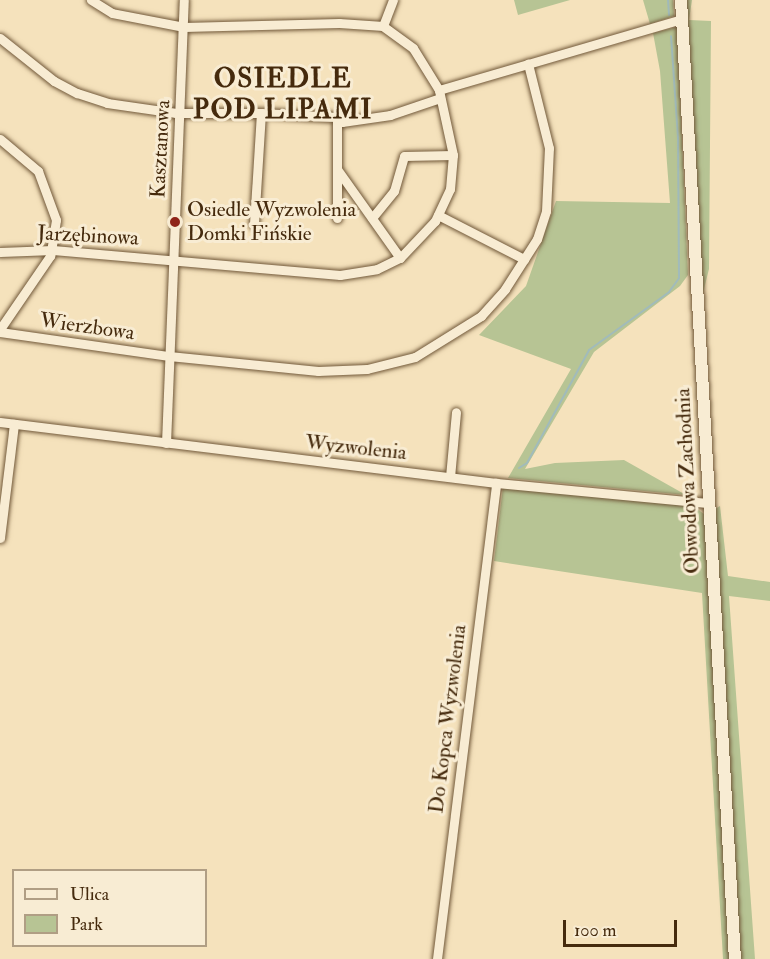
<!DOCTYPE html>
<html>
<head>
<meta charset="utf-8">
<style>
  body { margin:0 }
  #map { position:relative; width:770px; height:959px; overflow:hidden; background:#f5e2bc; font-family:"IM FELL Double Pica",serif }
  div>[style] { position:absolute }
  .green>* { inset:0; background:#b7c494 }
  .stream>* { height:2px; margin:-1px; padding:0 1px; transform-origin:1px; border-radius:1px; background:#a1bbbb }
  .roads { filter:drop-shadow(0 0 2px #715839) drop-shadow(0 0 2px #715839) }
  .street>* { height:9px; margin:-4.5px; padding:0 4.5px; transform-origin:4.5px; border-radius:4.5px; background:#f8ecd3 }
  .secondary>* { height:12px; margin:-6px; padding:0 6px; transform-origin:6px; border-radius:6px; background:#f8ecd3 }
  .dots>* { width:16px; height:16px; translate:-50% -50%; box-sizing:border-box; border:3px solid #f8ecd3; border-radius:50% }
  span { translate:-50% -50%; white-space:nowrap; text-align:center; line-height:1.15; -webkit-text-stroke:6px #f8ecd3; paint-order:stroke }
  .street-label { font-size:21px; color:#452a0d }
  .poi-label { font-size:21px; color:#452a0d }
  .left { translate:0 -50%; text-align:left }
  .district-label { font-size:27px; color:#452a0d; font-weight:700; letter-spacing:1.5px }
  .legend { position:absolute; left:12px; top:869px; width:195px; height:78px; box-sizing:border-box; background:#f8ecd3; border:2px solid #b09e84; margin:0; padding:8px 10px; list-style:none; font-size:18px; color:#452a0d }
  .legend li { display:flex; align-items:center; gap:12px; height:30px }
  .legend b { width:30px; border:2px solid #b09e84 }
  .scale { position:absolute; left:563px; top:920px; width:114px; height:27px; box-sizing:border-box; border:3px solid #452a0d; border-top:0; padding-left:8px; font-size:18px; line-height:21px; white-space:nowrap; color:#452a0d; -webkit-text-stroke:4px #f8ecd3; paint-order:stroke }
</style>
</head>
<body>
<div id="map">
  <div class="green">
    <div style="clip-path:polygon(514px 0,570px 0,518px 15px)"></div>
    <div style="clip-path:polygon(643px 0,673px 0,674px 16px,650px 24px)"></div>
    <div style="clip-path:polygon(685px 0,692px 0,689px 20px,711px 21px,709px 269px,703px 293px)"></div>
    <div style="clip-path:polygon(677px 27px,688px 275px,680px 286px,594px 352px,525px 469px,555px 463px,624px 460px,686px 495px,508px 478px,571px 369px,479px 335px,526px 286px,556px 201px,670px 203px,660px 71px,653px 33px)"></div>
    <div style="clip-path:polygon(503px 487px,695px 507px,705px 515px,730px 959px,723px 959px,702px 593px,494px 561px)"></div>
    <div style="clip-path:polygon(720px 506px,728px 576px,770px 582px,770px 601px,729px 596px,755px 959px,740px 959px,715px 509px)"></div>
  </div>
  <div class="stream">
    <div style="left:668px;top:0;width:15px;rotate:86deg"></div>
    <div style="left:519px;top:468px;width:9px;rotate:-32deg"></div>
    <div style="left:527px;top:463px;width:129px;rotate:-61.2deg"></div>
    <div style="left:589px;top:350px;width:99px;rotate:-35.9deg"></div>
    <div style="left:669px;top:292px;width:17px;rotate:-54deg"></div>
    <div style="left:679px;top:278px;width:140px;rotate:-90.4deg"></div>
    <div style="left:678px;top:138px;width:102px;rotate:-93.9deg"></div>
  </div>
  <div class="roads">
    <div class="street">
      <div style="left:383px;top:26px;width:28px;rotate:-69deg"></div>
      <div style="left:0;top:38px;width:69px;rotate:38.5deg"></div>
      <div style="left:54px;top:81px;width:26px;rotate:28deg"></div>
      <div style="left:77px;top:93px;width:32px;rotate:18deg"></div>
      <div style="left:107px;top:103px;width:70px;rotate:8.2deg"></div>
      <div style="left:176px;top:113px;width:85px"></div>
      <div style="left:261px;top:113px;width:76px;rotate:3deg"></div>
      <div style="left:337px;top:117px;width:7px;rotate:45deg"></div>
      <div style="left:342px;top:122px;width:49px;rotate:-8.3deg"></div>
      <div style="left:390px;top:115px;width:53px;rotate:-18.8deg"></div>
      <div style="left:439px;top:90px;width:253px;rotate:-16.3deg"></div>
      <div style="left:337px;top:117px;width:52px;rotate:90deg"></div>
      <div style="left:337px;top:169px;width:109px;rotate:54.7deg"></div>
      <div style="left:0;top:139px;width:50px;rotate:40.1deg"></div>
      <div style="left:38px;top:171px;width:52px;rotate:69.8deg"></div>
      <div style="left:56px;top:220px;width:36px;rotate:99deg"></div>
      <div style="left:50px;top:256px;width:88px;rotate:124.4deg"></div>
      <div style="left:438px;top:215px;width:97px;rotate:27.1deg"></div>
      <div style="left:337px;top:218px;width:49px;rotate:-90deg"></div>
      <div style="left:372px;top:218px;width:35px;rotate:-51deg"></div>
      <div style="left:394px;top:191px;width:36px;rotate:-74deg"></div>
      <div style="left:404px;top:156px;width:49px;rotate:-1.2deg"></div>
      <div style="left:254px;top:224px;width:111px;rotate:-86.4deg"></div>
      <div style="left:0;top:252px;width:53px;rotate:-2.2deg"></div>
      <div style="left:53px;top:250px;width:288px;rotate:5deg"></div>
      <div style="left:340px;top:275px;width:37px;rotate:-9deg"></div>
      <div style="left:377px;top:269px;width:25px;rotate:-26deg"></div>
      <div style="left:400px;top:258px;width:51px;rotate:-46.6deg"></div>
      <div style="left:435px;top:221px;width:35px;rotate:-65deg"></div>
      <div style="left:450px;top:189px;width:34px;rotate:-85deg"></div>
      <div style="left:453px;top:155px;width:66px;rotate:-102.2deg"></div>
      <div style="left:439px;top:90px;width:49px;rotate:-121.8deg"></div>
      <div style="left:413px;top:48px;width:37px;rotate:-144deg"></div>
      <div style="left:383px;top:26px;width:44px;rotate:-176.1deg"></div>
      <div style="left:339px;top:23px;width:155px;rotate:178.5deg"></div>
      <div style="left:184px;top:27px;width:73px;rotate:-169deg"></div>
      <div style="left:112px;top:13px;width:25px;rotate:-148deg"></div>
      <div style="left:0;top:332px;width:171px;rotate:8.1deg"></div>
      <div style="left:169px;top:356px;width:150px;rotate:5.7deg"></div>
      <div style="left:318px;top:371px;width:49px;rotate:-2.3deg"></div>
      <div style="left:367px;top:369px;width:49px;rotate:-14deg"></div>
      <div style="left:415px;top:357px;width:78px;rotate:-31.8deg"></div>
      <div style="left:481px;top:316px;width:36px;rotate:-48deg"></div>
      <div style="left:505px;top:289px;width:59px;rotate:-57.4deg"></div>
      <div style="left:537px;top:239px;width:29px;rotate:-72deg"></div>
      <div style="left:546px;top:211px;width:63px;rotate:-87.3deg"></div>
      <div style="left:549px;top:148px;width:87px;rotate:-104deg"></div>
      <div style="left:0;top:422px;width:500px;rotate:7deg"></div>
      <div style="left:496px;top:483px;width:213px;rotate:5.4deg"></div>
      <div style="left:166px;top:443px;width:443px;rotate:-87.7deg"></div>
      <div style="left:450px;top:477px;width:65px;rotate:-84.7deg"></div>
      <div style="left:0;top:538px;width:115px;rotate:-83deg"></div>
      <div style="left:437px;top:959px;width:480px;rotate:-82.9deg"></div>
    </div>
    <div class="secondary">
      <div style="left:681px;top:0;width:961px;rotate:86.78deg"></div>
    </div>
  </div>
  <div class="dots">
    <div style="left:175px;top:222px;background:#8f2418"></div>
  </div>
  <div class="street-label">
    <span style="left:161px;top:149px;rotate:-87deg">Kasztanowa</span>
    <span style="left:88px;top:236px;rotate:3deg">Jarzębinowa</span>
    <span style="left:87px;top:327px;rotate:8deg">Wierzbowa</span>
    <span style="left:356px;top:448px;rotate:6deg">Wyzwolenia</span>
    <span style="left:688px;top:481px;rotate:-93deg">Obwodowa Zachodnia</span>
    <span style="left:448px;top:719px;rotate:-83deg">Do Kopca Wyzwolenia</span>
  </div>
  <div class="poi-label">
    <span class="left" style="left:187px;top:222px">Osiedle Wyzwolenia<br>Domki Fińskie</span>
  </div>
  <div class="district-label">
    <span style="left:283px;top:94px">OSIEDLE<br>POD LIPAMI</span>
  </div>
  <ul class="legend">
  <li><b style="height:8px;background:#f8ecd3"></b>Ulica</li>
  <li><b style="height:16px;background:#b7c494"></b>Park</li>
  </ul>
  <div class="scale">100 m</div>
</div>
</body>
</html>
